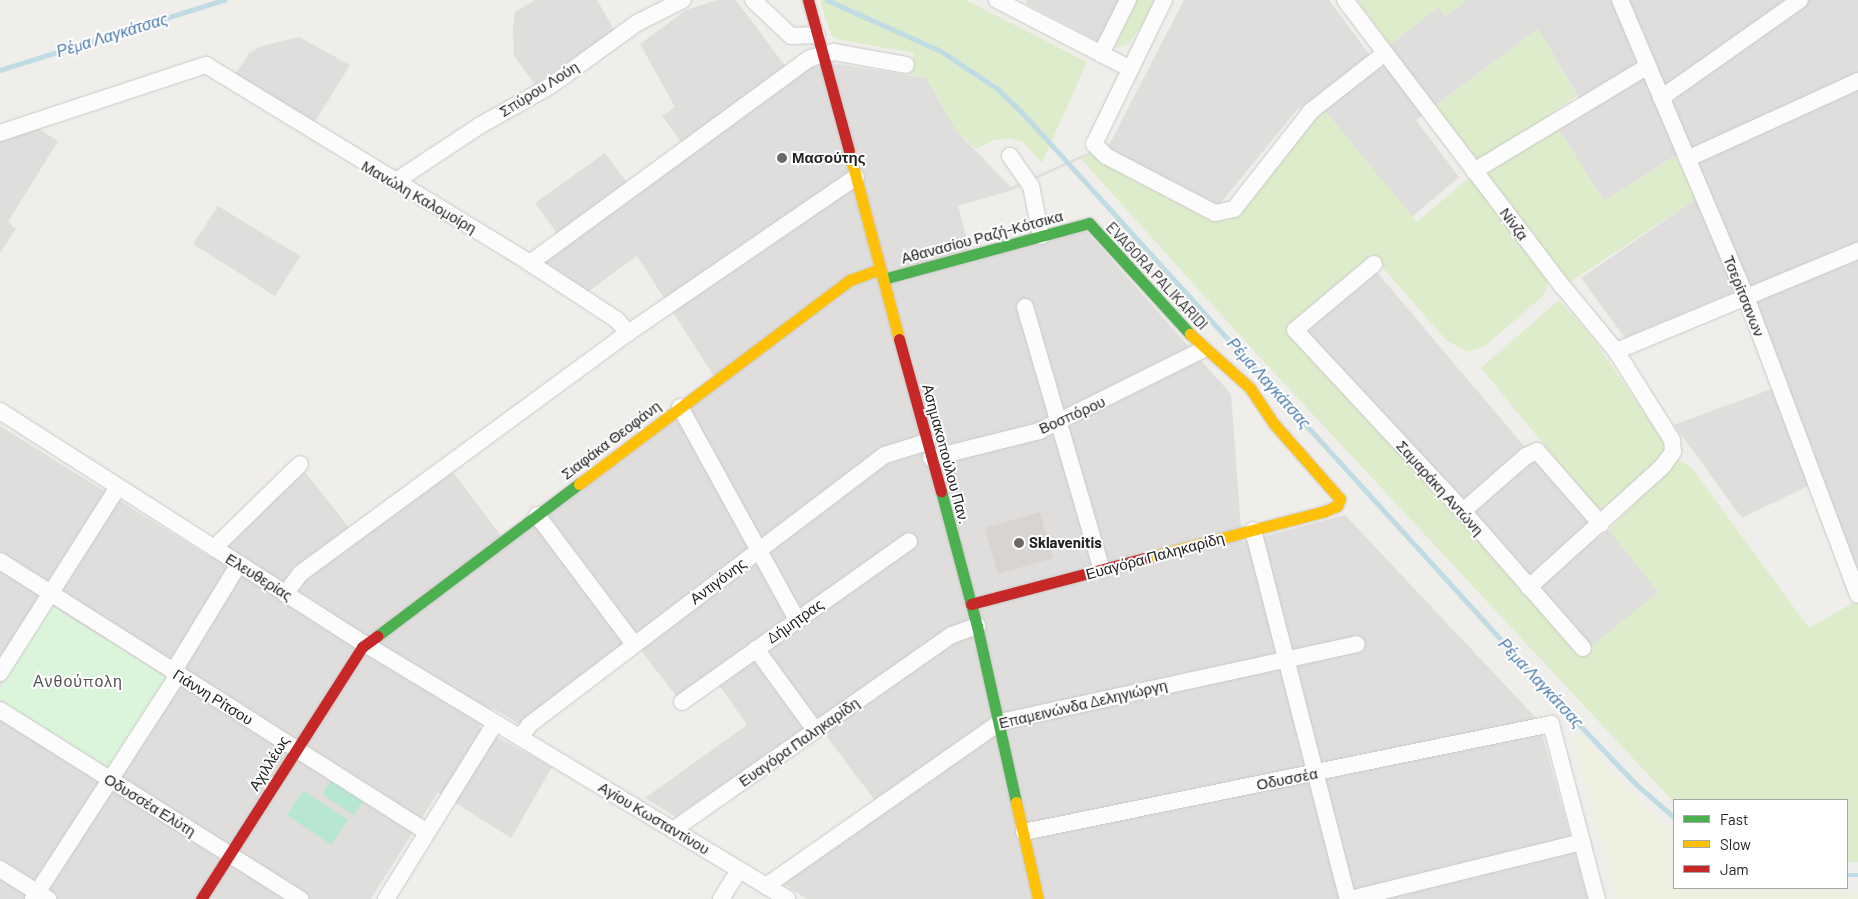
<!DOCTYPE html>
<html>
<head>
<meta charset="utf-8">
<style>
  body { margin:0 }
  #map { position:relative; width:1858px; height:899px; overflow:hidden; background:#f0eeeb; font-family:Barlow,sans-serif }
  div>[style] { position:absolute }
  .residential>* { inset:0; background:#dfdedc }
  .farmland>* { inset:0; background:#efefdf }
  .grass>* { inset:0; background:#ddeccb }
  .park>* { inset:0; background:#daf5da }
  .pitch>* { inset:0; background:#b7e6d2 }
  .stream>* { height:4.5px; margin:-2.25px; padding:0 2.25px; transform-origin:2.25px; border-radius:2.25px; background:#bfdbe3 }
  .building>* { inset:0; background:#d7d4d2 }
  .roads { filter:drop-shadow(0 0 1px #c9c8c7) drop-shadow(0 0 1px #c9c8c7) }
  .street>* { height:16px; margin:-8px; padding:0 8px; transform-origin:8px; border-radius:8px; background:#fdfcfc }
  .fast>* { height:11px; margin:-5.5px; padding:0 5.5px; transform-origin:5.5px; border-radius:5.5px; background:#4caf50 }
  .slow>* { height:11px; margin:-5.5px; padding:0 5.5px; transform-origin:5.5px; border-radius:5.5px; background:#ffc107 }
  .jam>* { height:11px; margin:-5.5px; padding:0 5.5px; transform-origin:5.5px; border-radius:5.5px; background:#c62828 }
  .dots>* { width:14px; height:14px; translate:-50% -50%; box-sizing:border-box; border:2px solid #fff; border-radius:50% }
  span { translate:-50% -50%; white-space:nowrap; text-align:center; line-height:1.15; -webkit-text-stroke:4px #fff; paint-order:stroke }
  .street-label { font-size:15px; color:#222 }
  .poi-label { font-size:15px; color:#222; font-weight:700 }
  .left { translate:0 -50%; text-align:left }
  .water-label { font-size:16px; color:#4a7aab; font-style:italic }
  .neighbourhood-label { font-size:16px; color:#555; letter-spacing:1px }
  .legend { position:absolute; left:1673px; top:799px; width:175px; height:90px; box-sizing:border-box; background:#fff; border:1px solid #a7a7a7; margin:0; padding:6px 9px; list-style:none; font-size:15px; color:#222 }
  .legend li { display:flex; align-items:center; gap:10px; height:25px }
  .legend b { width:25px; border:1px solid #a7a7a7 }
</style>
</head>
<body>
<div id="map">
  <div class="residential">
    <div style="clip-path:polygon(535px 0,597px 0,615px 31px,535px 84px,514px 56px,513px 29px,515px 12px)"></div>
    <div style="clip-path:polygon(717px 0,736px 0,794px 78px,810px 67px,839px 64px,926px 78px,958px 133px,1011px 187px,1110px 143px,1184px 0,1329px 0,1372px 58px,1438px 7px,1445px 16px,1467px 0,1858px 0,1858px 585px,1820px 480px,1742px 518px,1674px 425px,1785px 384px,1749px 286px,1625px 338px,1581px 278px,1709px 190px,1691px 146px,1604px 201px,1558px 128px,1586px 110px,1538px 29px,1416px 120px,1459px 177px,1412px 217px,1314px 98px,1296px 111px,1219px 205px,1106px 147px,1012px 190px,958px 206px,973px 261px,1086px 231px,1231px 394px,1242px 542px,1345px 515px,1538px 720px,1588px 899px,807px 899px,782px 883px,882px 810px,815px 721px,676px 817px,645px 798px,747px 725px,711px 674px,677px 697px,639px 648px,521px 725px,492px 708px,479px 727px,552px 767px,511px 838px,438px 792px,371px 899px,0 899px,0 426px,210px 557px,305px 472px,359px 540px,453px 472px,508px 545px,720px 386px,637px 256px,585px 294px,537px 263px,564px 243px,535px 203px,605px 153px,634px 192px,689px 152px,662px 116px,675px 107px,640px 44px,686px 10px)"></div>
    <div style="clip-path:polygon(1027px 0,1122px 0,1101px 43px,1025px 3px)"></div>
    <div style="clip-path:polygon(299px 37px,350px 65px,313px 125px,233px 78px,249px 53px,262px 46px)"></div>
    <div style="clip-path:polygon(37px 128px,58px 141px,8px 222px,16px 229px,0 253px,0 141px)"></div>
    <div style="clip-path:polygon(218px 206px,300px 256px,275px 296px,193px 244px)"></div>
    <div style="clip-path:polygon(1375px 270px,1600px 536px,1609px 530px,1659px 592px,1591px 647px,1301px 330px)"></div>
  </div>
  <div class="farmland">
    <div style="clip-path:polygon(1582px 735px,1611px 772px,1674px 833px,1674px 888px,1813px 888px,1858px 894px,1858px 899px,1618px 899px,1572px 738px)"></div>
  </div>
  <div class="grass">
    <div style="clip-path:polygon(820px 0,966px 0,1087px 62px,1042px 163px,1023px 142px,1010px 138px,994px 140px,976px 149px,958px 133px,926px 78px,908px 74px,914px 53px,836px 39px,831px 35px)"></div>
    <div style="clip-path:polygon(1133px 0,1159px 0,1129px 44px,1115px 48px)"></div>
    <div style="clip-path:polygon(1357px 0,1467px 0,1445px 16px,1438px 7px,1390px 45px)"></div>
    <div style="clip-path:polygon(1538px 29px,1577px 96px,1549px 114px,1604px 201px,1676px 156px,1696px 199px,1567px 284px,1434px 107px)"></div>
    <div style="clip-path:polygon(1323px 108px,1417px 222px,1471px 176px,1549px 280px,1544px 295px,1485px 346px,1468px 352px,1447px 341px,1370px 253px,1365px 263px,1288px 329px,1479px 538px,1579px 656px,1658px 592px,1609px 530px,1677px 459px,1691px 467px,1809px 628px,1858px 600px,1858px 862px,1847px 862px,1847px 800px,1674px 801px,1670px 798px,1253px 350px,1081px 159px,1091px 154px,1213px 219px,1226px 221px,1235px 217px)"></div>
    <div style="clip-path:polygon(1559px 300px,1592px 337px,1667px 447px,1666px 455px,1602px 515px,1481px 368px)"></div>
  </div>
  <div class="park">
    <div style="clip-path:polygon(52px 606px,169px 679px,111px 770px,0 700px,0 688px)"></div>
  </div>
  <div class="pitch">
    <div style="clip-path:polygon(332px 779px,364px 799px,354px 815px,322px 794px)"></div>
    <div style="clip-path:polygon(303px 790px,348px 820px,331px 845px,287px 815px)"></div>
  </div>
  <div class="stream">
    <div style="left:827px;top:0;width:125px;rotate:24.1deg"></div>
    <div style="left:941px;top:51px;width:69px;rotate:33.7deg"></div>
    <div style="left:998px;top:89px;width:32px;rotate:44deg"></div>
    <div style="left:1021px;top:111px;width:796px;rotate:47.75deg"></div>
    <div style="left:1556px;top:700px;width:116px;rotate:46.4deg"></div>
    <div style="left:1636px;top:784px;width:50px;rotate:41deg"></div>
    <div style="left:0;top:70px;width:235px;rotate:-17.4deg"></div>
    <div style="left:1847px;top:875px;width:11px"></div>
  </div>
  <div class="building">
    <div style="clip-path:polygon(1040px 512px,1053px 558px,998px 574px,985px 528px)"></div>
  </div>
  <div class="roads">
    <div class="street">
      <div style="left:753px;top:0;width:52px;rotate:43.5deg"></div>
      <div style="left:791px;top:36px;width:26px;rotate:-2deg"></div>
      <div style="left:997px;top:0;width:148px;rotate:27.3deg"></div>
      <div style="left:1164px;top:0;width:160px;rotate:115.9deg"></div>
      <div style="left:1094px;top:144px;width:17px;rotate:45deg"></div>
      <div style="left:1106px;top:156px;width:123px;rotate:27.6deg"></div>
      <div style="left:1215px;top:213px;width:19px;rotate:-12deg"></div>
      <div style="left:1234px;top:209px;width:125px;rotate:-51.8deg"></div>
      <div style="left:1311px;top:111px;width:94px;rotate:-38.1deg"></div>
      <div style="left:1345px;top:0;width:362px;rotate:52.8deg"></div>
      <div style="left:1564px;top:288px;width:82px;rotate:50.5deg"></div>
      <div style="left:1616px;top:351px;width:105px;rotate:57.8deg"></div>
      <div style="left:1672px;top:440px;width:12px;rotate:85deg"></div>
      <div style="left:1673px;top:452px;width:17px;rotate:126deg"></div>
      <div style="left:1663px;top:466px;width:181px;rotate:137.9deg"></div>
      <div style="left:1620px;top:0;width:323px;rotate:67deg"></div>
      <div style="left:1746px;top:297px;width:318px;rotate:69.4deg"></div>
      <div style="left:1101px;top:54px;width:60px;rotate:-63.4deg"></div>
      <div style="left:1661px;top:98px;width:170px;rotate:-35.2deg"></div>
      <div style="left:0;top:133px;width:217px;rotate:-18.3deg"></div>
      <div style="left:206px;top:65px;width:380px;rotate:31.4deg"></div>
      <div style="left:530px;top:263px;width:104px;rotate:33.2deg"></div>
      <div style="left:617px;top:320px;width:17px;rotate:50deg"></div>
      <div style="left:1010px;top:156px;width:37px;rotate:55deg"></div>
      <div style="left:1031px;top:186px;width:51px;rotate:78.7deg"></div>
      <div style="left:1687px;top:159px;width:188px;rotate:-24.5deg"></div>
      <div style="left:1474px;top:171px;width:203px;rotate:-31.1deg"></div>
      <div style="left:396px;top:181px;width:100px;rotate:-33.5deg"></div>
      <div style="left:479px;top:126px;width:81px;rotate:-29.4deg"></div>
      <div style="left:550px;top:86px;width:107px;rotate:-35.9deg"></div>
      <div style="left:637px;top:23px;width:51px;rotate:-26.6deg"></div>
      <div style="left:530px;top:263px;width:347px;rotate:-36.2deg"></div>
      <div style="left:810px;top:58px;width:25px;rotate:-14deg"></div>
      <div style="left:834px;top:52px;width:73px;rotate:10.2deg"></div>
      <div style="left:1374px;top:264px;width:103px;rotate:140.1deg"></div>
      <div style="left:1295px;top:330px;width:247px;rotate:47.1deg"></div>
      <div style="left:1463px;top:511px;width:182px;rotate:48.8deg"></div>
      <div style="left:1025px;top:307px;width:274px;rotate:73.7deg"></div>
      <div style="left:1616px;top:351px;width:262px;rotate:-22.5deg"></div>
      <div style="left:680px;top:407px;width:243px;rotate:61.2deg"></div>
      <div style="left:0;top:411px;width:433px;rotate:32.6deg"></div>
      <div style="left:365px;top:644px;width:493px;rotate:31.1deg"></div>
      <div style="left:931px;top:458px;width:111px;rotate:-14deg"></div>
      <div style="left:1039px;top:431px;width:184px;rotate:-26.4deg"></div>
      <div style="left:1463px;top:511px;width:84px;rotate:-41.1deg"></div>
      <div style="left:1526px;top:456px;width:12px;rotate:-24deg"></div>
      <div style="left:1537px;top:451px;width:97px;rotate:48.8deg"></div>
      <div style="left:537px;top:515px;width:161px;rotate:53.1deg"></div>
      <div style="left:1253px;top:530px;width:381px;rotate:75.6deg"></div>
      <div style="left:214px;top:548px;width:120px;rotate:-44.3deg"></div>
      <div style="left:0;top:561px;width:506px;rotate:32.4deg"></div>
      <div style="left:285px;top:594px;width:26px;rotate:-53deg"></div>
      <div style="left:301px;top:573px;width:406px;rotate:-36.3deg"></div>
      <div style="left:628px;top:333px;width:276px;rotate:-34.4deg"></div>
      <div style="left:756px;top:649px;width:100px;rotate:53.9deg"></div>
      <div style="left:173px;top:672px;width:127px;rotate:-58.6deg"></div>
      <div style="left:0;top:673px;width:220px;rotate:-57.6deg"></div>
      <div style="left:682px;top:702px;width:278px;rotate:-35.3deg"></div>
      <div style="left:0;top:710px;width:355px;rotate:32.2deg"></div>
      <div style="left:521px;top:737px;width:14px;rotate:-56deg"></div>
      <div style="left:529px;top:725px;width:447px;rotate:-37.2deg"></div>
      <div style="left:885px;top:455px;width:44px;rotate:-17.2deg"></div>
      <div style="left:673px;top:830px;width:340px;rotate:-35deg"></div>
      <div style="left:952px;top:635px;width:27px;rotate:-20deg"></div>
      <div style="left:1024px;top:832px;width:538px;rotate:-11.58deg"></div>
      <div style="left:1551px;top:724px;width:181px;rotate:75.3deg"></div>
      <div style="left:0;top:869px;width:57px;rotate:32deg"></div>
      <div style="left:766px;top:886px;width:286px;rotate:-35deg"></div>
      <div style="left:1000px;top:722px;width:365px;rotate:-12.3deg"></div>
      <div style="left:33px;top:899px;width:267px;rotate:-57.1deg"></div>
      <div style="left:386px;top:899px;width:207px;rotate:-58.2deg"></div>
      <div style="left:721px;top:899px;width:34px;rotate:-58deg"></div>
      <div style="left:1350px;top:899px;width:239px;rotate:-13.8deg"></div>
    </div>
    <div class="fast">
      <div style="left:883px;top:279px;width:213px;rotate:-15.2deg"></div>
      <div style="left:1089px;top:223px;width:150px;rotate:47.7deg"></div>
      <div style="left:941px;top:491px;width:140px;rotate:75.1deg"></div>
      <div style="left:977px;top:626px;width:180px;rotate:77.5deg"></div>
      <div style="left:377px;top:636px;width:253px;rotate:-37deg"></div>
    </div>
    <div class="slow">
      <div style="left:849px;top:151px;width:195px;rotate:75.1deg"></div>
      <div style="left:579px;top:484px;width:339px;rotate:-37deg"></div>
      <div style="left:850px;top:280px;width:32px;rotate:-20deg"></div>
      <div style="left:1145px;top:558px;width:186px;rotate:-14.6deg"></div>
      <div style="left:1325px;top:511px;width:13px;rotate:-23deg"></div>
      <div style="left:1337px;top:506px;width:8px;rotate:-67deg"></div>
      <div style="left:1340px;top:499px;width:100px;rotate:-131.3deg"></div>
      <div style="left:1274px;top:424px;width:43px;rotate:-123.7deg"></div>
      <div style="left:1250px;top:388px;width:81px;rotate:-138deg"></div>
      <div style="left:1016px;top:802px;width:99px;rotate:77.2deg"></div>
    </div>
    <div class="jam">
      <div style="left:808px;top:0;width:156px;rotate:74.8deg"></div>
      <div style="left:899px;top:339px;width:158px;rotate:74.6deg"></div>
      <div style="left:971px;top:604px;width:180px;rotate:-14.8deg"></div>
      <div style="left:201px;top:899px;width:299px;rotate:-57.4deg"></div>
      <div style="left:362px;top:647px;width:19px;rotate:-36deg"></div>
    </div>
  </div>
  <div class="dots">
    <div style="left:782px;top:158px;background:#6a6968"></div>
    <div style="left:1019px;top:543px;background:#6a6968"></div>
  </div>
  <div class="street-label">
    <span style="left:539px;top:89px;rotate:-32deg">Σπύρου Λούη</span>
    <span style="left:419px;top:197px;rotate:30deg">Μανώλη Καλομοίρη</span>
    <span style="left:1514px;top:224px;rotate:53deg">Νίνζα</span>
    <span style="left:982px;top:237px;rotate:-15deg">Αθανασίου Ραζή-Κότσικα</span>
    <span style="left:1157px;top:276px;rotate:47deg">EVAGORA PALIKARIDI</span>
    <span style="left:1744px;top:296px;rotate:68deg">Τσερίτσανων</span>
    <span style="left:1072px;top:415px;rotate:-24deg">Βοσπόρου</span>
    <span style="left:611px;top:440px;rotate:-37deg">Σιαφάκα Θεοφάνη</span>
    <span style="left:946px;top:454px;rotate:75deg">Ασημακοπούλου Παν.</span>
    <span style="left:1440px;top:488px;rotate:48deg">Σαμαράκη Αντώνη</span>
    <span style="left:1155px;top:556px;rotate:-15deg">Ευαγόρα Παληκαρίδη</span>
    <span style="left:259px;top:577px;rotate:32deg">Ελευθερίας</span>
    <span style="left:718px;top:581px;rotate:-37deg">Αντιγόνης</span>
    <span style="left:795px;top:621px;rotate:-35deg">Δήμητρας</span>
    <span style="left:213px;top:697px;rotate:32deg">Γιάννη Ρίτσου</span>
    <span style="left:1083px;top:704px;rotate:-13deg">Επαμεινώνδα Δεληγιώργη</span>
    <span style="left:799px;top:742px;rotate:-35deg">Ευαγόρα Παληκαρίδη</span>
    <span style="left:269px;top:763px;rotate:-58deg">Αχιλλέως</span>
    <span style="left:1287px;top:779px;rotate:-11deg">Οδυσσέα</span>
    <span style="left:150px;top:805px;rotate:32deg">Οδυσσέα Ελύτη</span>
    <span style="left:654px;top:818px;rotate:31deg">Αγίου Κωσταντίνου</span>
  </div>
  <div class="poi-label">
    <span class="left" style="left:792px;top:158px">Μασούτης</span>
    <span class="left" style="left:1029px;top:543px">Sklavenitis</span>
  </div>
  <div class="water-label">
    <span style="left:112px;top:35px;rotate:-17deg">Ρέμα Λαγκάτσας</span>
    <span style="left:1269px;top:383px;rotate:48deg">Ρέμα Λαγκάτσας</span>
    <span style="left:1541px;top:683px;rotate:47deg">Ρέμα Λαγκάτσας</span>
  </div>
  <div class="neighbourhood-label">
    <span style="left:78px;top:681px">Ανθούπολη</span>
  </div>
  <ul class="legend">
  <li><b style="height:6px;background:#4caf50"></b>Fast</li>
  <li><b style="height:6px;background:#ffc107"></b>Slow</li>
  <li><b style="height:6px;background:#c62828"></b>Jam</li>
  </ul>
</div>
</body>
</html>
